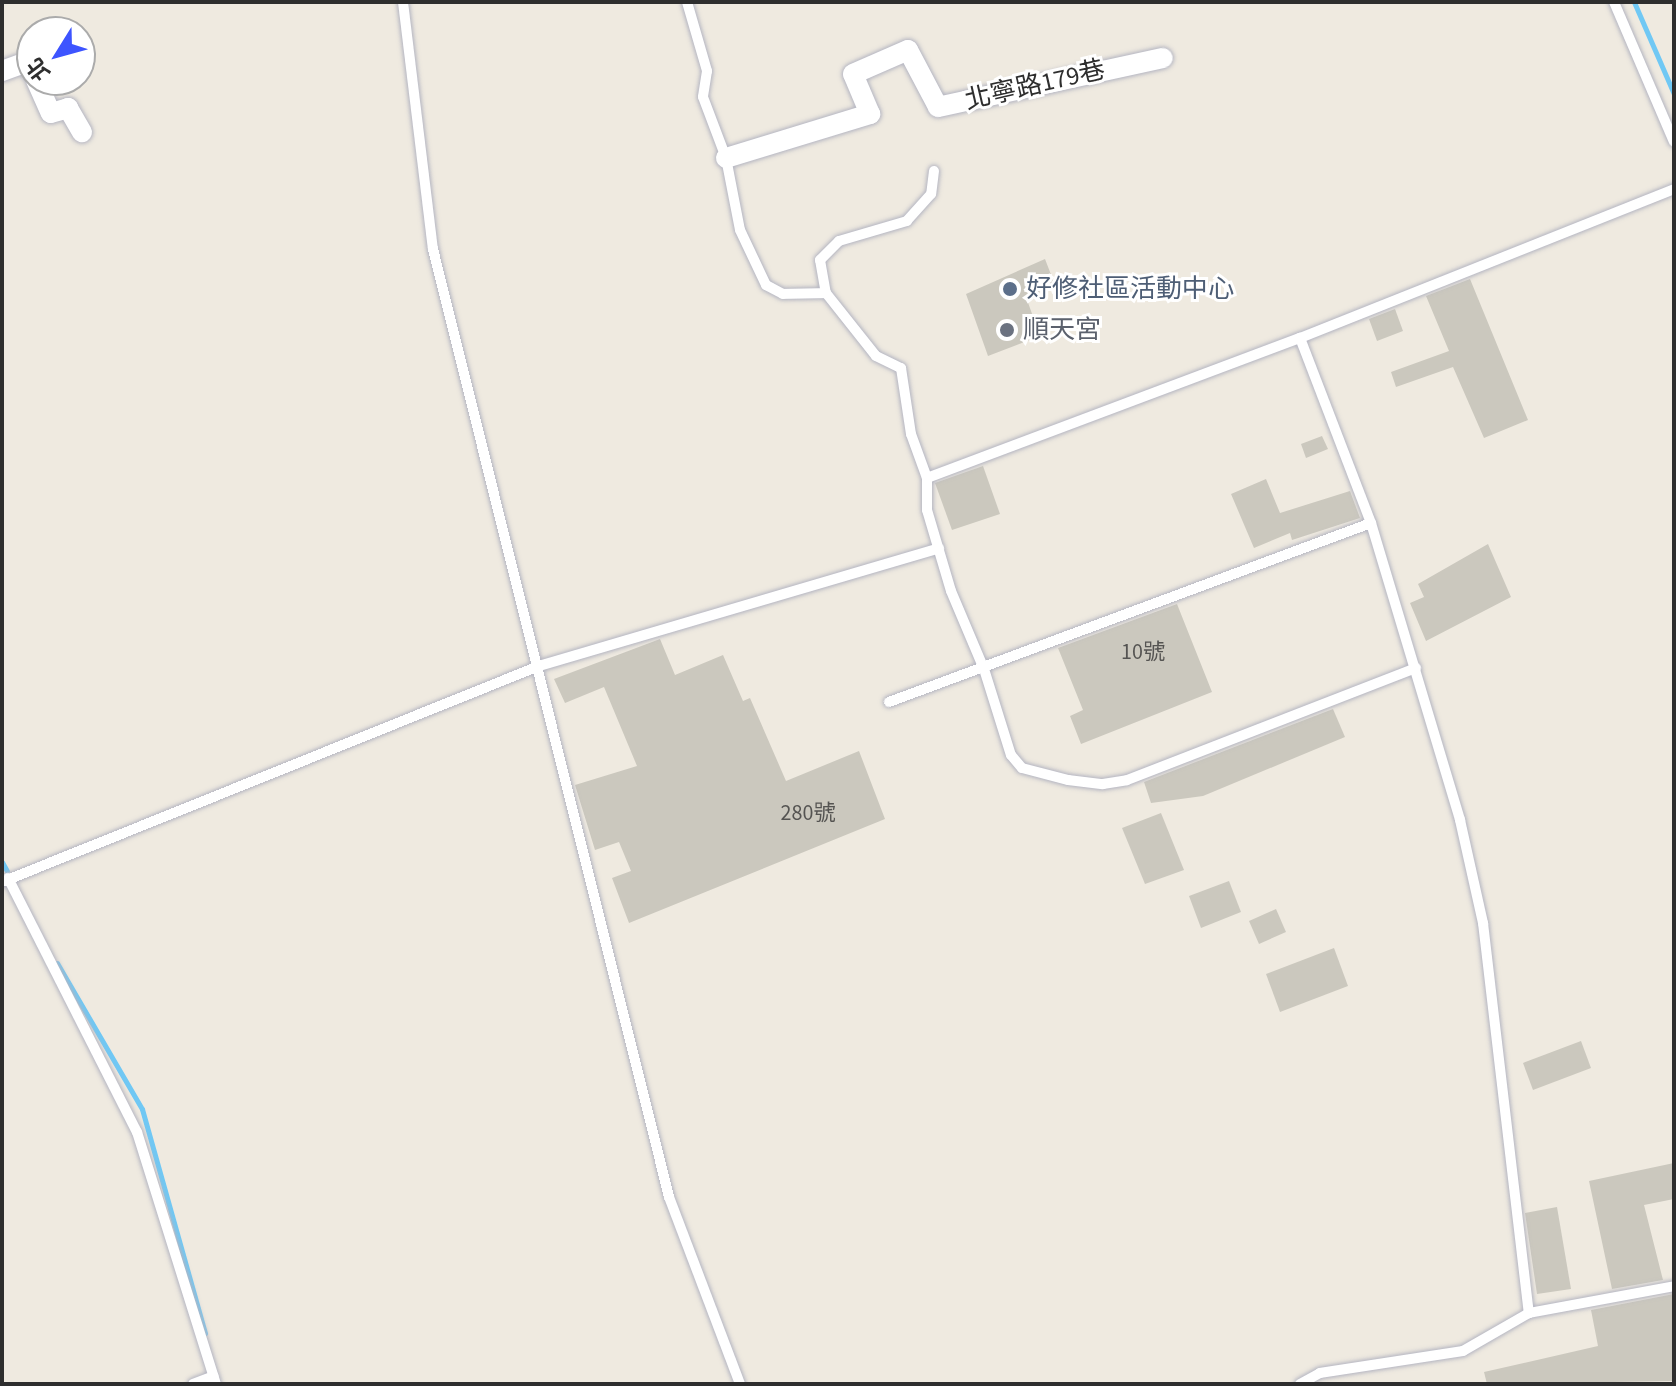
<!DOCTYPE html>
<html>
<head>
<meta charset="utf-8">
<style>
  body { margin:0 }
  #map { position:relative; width:1676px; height:1386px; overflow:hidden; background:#efeae0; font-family:"Source Sans 3","Noto Sans TC",sans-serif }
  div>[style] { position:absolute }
  .stream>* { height:5px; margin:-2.5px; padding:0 2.5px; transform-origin:2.5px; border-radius:2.5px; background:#70c8f4 }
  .building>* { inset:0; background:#cbc8be }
  .roads { filter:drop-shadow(0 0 2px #b4b5c1) drop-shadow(0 0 2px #b4b5c1) }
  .lane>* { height:10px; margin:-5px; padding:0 5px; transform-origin:5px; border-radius:5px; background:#fff }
  .street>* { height:20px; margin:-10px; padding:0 10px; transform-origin:10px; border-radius:10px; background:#fff }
  .dots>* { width:22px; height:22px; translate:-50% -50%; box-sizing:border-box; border:4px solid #fff; border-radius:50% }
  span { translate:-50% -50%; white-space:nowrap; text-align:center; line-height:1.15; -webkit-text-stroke:6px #fff; paint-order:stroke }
  .number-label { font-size:22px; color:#555452 }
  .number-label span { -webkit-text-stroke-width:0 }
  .street-label { font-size:26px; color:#2e2e2e }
  .service-label { font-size:26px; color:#4e5e75 }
  .left { translate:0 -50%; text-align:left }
  .worship-label { font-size:26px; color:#5b616d }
  .frame { position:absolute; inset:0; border:4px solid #2e2e2e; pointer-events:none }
  .north { position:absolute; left:16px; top:16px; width:80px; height:80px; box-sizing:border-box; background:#fff; border:2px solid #ababab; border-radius:50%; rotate:233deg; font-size:22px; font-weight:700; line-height:32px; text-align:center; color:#2e2e2e }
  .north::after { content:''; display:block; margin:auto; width:28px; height:36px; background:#3d54ff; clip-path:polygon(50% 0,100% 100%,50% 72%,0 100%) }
</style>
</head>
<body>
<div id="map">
  <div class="stream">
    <div style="left:1634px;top:2px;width:100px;rotate:66.5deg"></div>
    <div style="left:2px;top:862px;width:10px;rotate:61deg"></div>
    <div style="left:57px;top:963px;width:169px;rotate:59.8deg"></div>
    <div style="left:142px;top:1109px;width:233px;rotate:74.3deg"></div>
  </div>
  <div class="building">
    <div style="clip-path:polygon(1045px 259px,1055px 285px,1026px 297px,1040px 336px,988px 356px,966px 294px)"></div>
    <div style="clip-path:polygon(1470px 279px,1528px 420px,1484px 438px,1453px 367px,1396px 387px,1391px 372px,1449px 351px,1426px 296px)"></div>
    <div style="clip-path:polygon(1395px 309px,1403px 331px,1377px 341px,1369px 319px)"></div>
    <div style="clip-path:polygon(1322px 436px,1328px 449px,1306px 458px,1301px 444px)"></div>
    <div style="clip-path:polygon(983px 466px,1000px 514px,952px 530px,935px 483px)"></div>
    <div style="clip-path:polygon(1266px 479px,1280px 513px,1350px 491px,1360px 518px,1292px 540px,1290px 533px,1254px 548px,1231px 494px)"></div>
    <div style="clip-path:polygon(1488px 544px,1511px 597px,1426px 641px,1410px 603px,1424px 597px,1418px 584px)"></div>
    <div style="clip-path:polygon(1177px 604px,1212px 692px,1081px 744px,1070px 716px,1083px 710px,1058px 648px)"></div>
    <div style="clip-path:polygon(660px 639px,675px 675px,723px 655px,743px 701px,750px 698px,786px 781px,859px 751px,885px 819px,629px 923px,612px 878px,631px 871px,619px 842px,595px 850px,575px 785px,637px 766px,604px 687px,565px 703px,554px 679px)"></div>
    <div style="clip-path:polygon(1333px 709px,1345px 737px,1203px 796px,1151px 803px,1144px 782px)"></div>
    <div style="clip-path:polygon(1161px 813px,1184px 870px,1145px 884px,1122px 828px)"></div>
    <div style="clip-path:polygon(1229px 881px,1241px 912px,1201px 928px,1189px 896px)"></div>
    <div style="clip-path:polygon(1276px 909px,1286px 932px,1259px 944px,1249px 921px)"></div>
    <div style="clip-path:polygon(1334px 948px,1348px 986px,1280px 1012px,1266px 974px)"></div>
    <div style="clip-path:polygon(1581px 1041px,1591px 1068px,1533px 1090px,1523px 1063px)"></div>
    <div style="clip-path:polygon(1674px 1163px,1674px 1199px,1644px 1205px,1663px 1280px,1612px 1289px,1589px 1181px)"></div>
    <div style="clip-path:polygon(1557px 1207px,1571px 1289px,1537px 1294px,1525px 1213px)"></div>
    <div style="clip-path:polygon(1674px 1294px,1674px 1381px,1487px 1384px,1484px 1372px,1598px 1346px,1591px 1310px)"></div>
  </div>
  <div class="roads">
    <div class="lane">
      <div style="left:403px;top:2px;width:249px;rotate:83.1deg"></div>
      <div style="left:433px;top:249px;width:977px;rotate:76.02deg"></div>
      <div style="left:669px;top:1197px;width:200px;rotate:69.2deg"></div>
      <div style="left:687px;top:2px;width:72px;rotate:73.8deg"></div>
      <div style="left:707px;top:71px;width:26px;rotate:99deg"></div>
      <div style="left:703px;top:97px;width:65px;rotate:69.3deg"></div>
      <div style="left:726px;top:158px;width:73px;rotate:79deg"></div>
      <div style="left:740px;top:230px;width:61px;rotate:64.7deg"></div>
      <div style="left:766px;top:285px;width:19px;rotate:28deg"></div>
      <div style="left:783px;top:294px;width:43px;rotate:-1.3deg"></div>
      <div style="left:1614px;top:2px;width:152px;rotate:66.8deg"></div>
      <div style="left:934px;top:171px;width:23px;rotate:97deg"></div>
      <div style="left:931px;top:194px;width:36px;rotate:132deg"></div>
      <div style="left:907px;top:221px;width:71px;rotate:163.6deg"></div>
      <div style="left:839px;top:241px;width:27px;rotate:135deg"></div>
      <div style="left:820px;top:260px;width:34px;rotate:80deg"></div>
      <div style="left:826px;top:293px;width:80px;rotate:51.6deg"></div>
      <div style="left:876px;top:356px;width:28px;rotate:26deg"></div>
      <div style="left:901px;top:368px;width:67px;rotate:81.4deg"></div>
      <div style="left:911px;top:434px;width:47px;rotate:70deg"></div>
      <div style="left:927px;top:478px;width:32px;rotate:90deg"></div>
      <div style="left:927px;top:510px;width:84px;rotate:73.5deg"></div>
      <div style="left:951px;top:591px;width:85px;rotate:67.1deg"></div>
      <div style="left:984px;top:669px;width:90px;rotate:72.6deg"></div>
      <div style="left:1011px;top:755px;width:17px;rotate:50deg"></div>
      <div style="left:1022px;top:768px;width:48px;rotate:14.6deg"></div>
      <div style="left:1068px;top:780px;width:35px;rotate:7deg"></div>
      <div style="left:1103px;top:784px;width:24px;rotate:-9deg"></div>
      <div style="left:1127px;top:780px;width:310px;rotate:-21.2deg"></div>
      <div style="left:1300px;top:338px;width:198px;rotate:69deg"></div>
      <div style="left:1371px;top:523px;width:310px;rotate:73.3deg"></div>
      <div style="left:1460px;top:820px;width:106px;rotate:77.4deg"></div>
      <div style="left:1483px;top:923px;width:393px;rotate:83.3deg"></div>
      <div style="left:1529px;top:1313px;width:76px;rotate:150.1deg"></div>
      <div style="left:1463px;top:1351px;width:145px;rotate:171.3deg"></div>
      <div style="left:1320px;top:1373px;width:23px;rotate:151deg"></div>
      <div style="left:927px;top:478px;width:398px;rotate:-20.6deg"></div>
      <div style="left:1300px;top:338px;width:403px;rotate:-21.7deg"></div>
      <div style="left:889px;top:702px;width:514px;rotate:-20.37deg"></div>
      <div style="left:8px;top:878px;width:285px;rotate:63.1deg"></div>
      <div style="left:137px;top:1132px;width:264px;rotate:72.6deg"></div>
      <div style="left:2px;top:882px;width:579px;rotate:-21.91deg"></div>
      <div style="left:539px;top:666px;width:417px;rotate:-16.4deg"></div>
      <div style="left:1529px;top:1313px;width:147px;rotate:-10.5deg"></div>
      <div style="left:193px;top:1384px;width:22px;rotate:-21deg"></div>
    </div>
    <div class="street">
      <div style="left:2px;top:71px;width:27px;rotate:-20deg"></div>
      <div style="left:27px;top:62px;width:12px;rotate:66deg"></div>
      <div style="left:36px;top:80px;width:36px;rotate:66deg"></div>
      <div style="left:51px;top:113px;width:18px;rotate:-16deg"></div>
      <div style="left:68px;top:108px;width:28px;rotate:60deg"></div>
      <div style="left:726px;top:158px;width:151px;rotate:-17deg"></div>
      <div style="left:870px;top:114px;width:43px;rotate:-113deg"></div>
      <div style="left:853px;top:74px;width:60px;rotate:-23.6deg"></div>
      <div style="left:908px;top:50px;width:64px;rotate:62.2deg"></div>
      <div style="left:938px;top:107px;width:230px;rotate:-12.3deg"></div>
    </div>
  </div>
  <div class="dots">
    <div style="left:1010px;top:289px;background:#5c6f8a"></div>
    <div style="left:1007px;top:330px;background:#6b7280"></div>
  </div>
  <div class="number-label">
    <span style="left:1143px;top:653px">10號</span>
    <span style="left:808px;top:814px">280號</span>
  </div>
  <div class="street-label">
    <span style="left:1035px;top:85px;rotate:-13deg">北寧路179巷</span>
  </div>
  <div class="service-label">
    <span class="left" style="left:1026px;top:289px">好修社區活動中心</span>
  </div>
  <div class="worship-label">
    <span class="left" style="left:1023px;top:330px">順天宮</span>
  </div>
  <div class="frame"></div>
  <div class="north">北</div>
</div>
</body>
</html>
